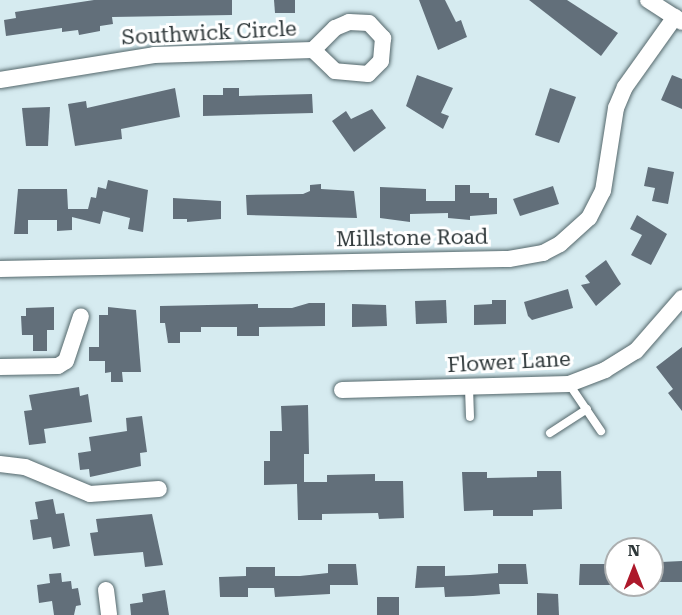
<!DOCTYPE html>
<html>
<head>
<meta charset="utf-8">
<style>
  body { margin:0 }
  #map { position:relative; width:682px; height:615px; overflow:hidden; background:#d6ebf0; font-family:"Roboto Serif",serif }
  div>[style] { position:absolute }
  .building>* { inset:0; background:#626f7a }
  .roads { filter:drop-shadow(0 0 2px #54676b) drop-shadow(0 0 2px #54676b) }
  .service>* { height:8px; margin:-4px; padding:0 4px; transform-origin:4px; border-radius:4px; background:#fff }
  .minor>* { height:16px; margin:-8px; padding:0 8px; transform-origin:8px; border-radius:8px; background:#fff }
  span { translate:-50% -50%; white-space:nowrap; text-align:center; line-height:1.15; -webkit-text-stroke:6px #fff; paint-order:stroke }
  .street-label { font-size:21px; color:#2f383a }
  .north { position:absolute; left:604px; top:537px; width:60px; height:60px; box-sizing:border-box; background:#fff; border:2px solid #acafb0; border-radius:50%; rotate:0deg; font-size:16px; font-weight:700; line-height:24px; text-align:center; color:#2f383a }
  .north::after { content:''; display:block; margin:auto; width:21px; height:27px; background:#ad192b; clip-path:polygon(50% 0,100% 100%,50% 72%,0 100%) }
</style>
</head>
<body>
<div id="map">
  <div class="building">
    <div style="clip-path:polygon(94px 0,232px 0,232px 15px,112px 17px,113px 24px,100px 26px,100px 31px,79px 35px,78px 30px,62px 32px,62px 28px,6px 36px,4px 20px,16px 18px,15px 12px)"></div>
    <div style="clip-path:polygon(274px 0,295px 0,295px 13px,275px 13px)"></div>
    <div style="clip-path:polygon(419px 0,445px 0,456px 22px,461px 20px,467px 37px,438px 50px)"></div>
    <div style="clip-path:polygon(529px 0,567px 0,618px 33px,601px 56px)"></div>
    <div style="clip-path:polygon(417px 75px,453px 88px,441px 113px,449px 116px,443px 129px,406px 106px)"></div>
    <div style="clip-path:polygon(672px 75px,682px 79px,682px 109px,661px 100px)"></div>
    <div style="clip-path:polygon(175px 88px,180px 117px,121px 129px,122px 139px,75px 146px,68px 104px,86px 101px,87px 108px)"></div>
    <div style="clip-path:polygon(223px 88px,239px 88px,239px 96px,312px 94px,313px 113px,203px 116px,203px 95px,223px 95px)"></div>
    <div style="clip-path:polygon(550px 88px,576px 97px,559px 143px,535px 135px)"></div>
    <div style="clip-path:polygon(50px 107px,48px 146px,26px 146px,22px 108px)"></div>
    <div style="clip-path:polygon(372px 109px,386px 128px,354px 152px,332px 121px,346px 111px,351px 119px)"></div>
    <div style="clip-path:polygon(648px 167px,674px 172px,668px 204px,652px 201px,655px 188px,644px 186px)"></div>
    <div style="clip-path:polygon(108px 180px,148px 190px,143px 232px,128px 229px,130px 218px,103px 211px,100px 224px,72px 217px,72px 230px,57px 231px,57px 220px,28px 220px,28px 234px,14px 234px,18px 189px,67px 189px,68px 209px,88px 209px,91px 197px,96px 198px,98px 187px,106px 189px)"></div>
    <div style="clip-path:polygon(321px 184px,321px 189px,354px 191px,357px 218px,247px 215px,246px 195px,303px 194px,310px 191px,310px 185px)"></div>
    <div style="clip-path:polygon(455px 185px,470px 185px,470px 193px,489px 193px,489px 198px,497px 198px,497px 214px,470px 216px,470px 220px,448px 218px,448px 213px,410px 214px,410px 222px,380px 218px,380px 187px,426px 189px,426px 201px,455px 201px)"></div>
    <div style="clip-path:polygon(553px 186px,559px 204px,520px 216px,513px 199px)"></div>
    <div style="clip-path:polygon(173px 198px,221px 201px,221px 219px,187px 222px,187px 219px,173px 219px)"></div>
    <div style="clip-path:polygon(637px 215px,667px 234px,651px 265px,631px 255px,642px 235px,630px 229px)"></div>
    <div style="clip-path:polygon(606px 260px,621px 284px,596px 306px,581px 285px,590px 283px,585px 276px)"></div>
    <div style="clip-path:polygon(568px 289px,573px 308px,532px 320px,528px 316px,524px 302px)"></div>
    <div style="clip-path:polygon(446px 300px,447px 323px,416px 324px,415px 301px)"></div>
    <div style="clip-path:polygon(492px 300px,506px 300px,506px 324px,474px 325px,474px 305px,492px 304px)"></div>
    <div style="clip-path:polygon(309px 303px,325px 303px,325px 326px,259px 327px,259px 336px,237px 336px,237px 327px,201px 327px,201px 332px,180px 332px,180px 343px,168px 343px,165px 323px,160px 323px,160px 306px,258px 304px,258px 308px,292px 308px)"></div>
    <div style="clip-path:polygon(352px 304px,386px 305px,387px 326px,352px 327px)"></div>
    <div style="clip-path:polygon(54px 307px,54px 330px,47px 330px,47px 351px,33px 351px,33px 335px,22px 335px,21px 316px,26px 316px,26px 308px)"></div>
    <div style="clip-path:polygon(108px 307px,136px 310px,141px 372px,122px 372px,123px 382px,111px 382px,111px 372px,105px 373px,105px 361px,89px 361px,89px 347px,99px 347px,99px 315px,108px 315px)"></div>
    <div style="clip-path:polygon(682px 347px,682px 411px,668px 393px,673px 389px,656px 367px)"></div>
    <div style="clip-path:polygon(79px 387px,80px 396px,88px 394px,92px 422px,44px 429px,46px 443px,29px 445px,24px 411px,32px 410px,29px 395px)"></div>
    <div style="clip-path:polygon(308px 405px,309px 454px,304px 454px,304px 482px,327px 482px,327px 475px,375px 474px,375px 481px,403px 481px,404px 518px,379px 519px,378px 513px,322px 514px,322px 520px,298px 520px,297px 484px,264px 485px,264px 461px,270px 461px,270px 431px,282px 431px,281px 406px)"></div>
    <div style="clip-path:polygon(142px 416px,147px 452px,140px 453px,141px 466px,90px 477px,89px 469px,80px 470px,78px 453px,91px 451px,89px 437px,127px 431px,126px 418px)"></div>
    <div style="clip-path:polygon(537px 471px,561px 471px,562px 509px,533px 510px,533px 516px,493px 516px,493px 510px,464px 511px,462px 472px,487px 472px,487px 478px,537px 477px)"></div>
    <div style="clip-path:polygon(53px 499px,56px 514px,64px 513px,70px 546px,53px 549px,51px 537px,33px 540px,30px 520px,38px 519px,35px 502px)"></div>
    <div style="clip-path:polygon(152px 514px,163px 565px,145px 567px,143px 552px,94px 556px,90px 533px,98px 532px,96px 519px)"></div>
    <div style="clip-path:polygon(682px 561px,682px 582px,652px 582px,652px 570px,662px 570px,661px 562px)"></div>
    <div style="clip-path:polygon(328px 564px,356px 564px,358px 585px,330px 585px,330px 594px,275px 597px,274px 588px,248px 588px,248px 597px,220px 597px,219px 577px,246px 576px,246px 567px,275px 567px,275px 576px,300px 576px,328px 573px)"></div>
    <div style="clip-path:polygon(498px 564px,526px 564px,528px 584px,499px 584px,500px 594px,473px 596px,445px 597px,444px 587px,415px 588px,417px 566px,445px 566px,445px 576px,470px 575px,498px 573px)"></div>
    <div style="clip-path:polygon(580px 564px,608px 564px,608px 573px,616px 573px,616px 585px,579px 585px)"></div>
    <div style="clip-path:polygon(61px 573px,62px 582px,71px 581px,72px 589px,78px 588px,81px 605px,76px 606px,74px 615px,54px 615px,52px 601px,39px 603px,37px 585px,50px 583px,49px 574px)"></div>
    <div style="clip-path:polygon(165px 590px,169px 615px,131px 615px,130px 604px,143px 602px,142px 594px)"></div>
    <div style="clip-path:polygon(537px 593px,558px 594px,559px 615px,537px 615px)"></div>
    <div style="clip-path:polygon(377px 597px,399px 597px,399px 615px,377px 615px)"></div>
  </div>
  <div class="roads">
    <div class="service">
      <div style="left:569px;top:384px;width:57px;rotate:55.8deg"></div>
      <div style="left:469px;top:388px;width:29px;rotate:88deg"></div>
      <div style="left:550px;top:433px;width:44px;rotate:-33deg"></div>
    </div>
    <div class="minor">
      <div style="left:648px;top:0;width:40px;rotate:32.9deg"></div>
      <div style="left:349px;top:22px;width:20px;rotate:3deg"></div>
      <div style="left:369px;top:23px;width:21px;rotate:47deg"></div>
      <div style="left:383px;top:38px;width:23px;rotate:95deg"></div>
      <div style="left:381px;top:61px;width:18px;rotate:135deg"></div>
      <div style="left:368px;top:74px;width:33px;rotate:-175deg"></div>
      <div style="left:335px;top:71px;width:30px;rotate:-136deg"></div>
      <div style="left:313px;top:50px;width:31px;rotate:-45deg"></div>
      <div style="left:335px;top:28px;width:15px;rotate:-23deg"></div>
      <div style="left:0;top:80px;width:156px;rotate:-9.2deg"></div>
      <div style="left:154px;top:55px;width:159px;rotate:-1.8deg"></div>
      <div style="left:0;top:269px;width:509px;rotate:-1.13deg"></div>
      <div style="left:509px;top:259px;width:35px;rotate:-10deg"></div>
      <div style="left:543px;top:253px;width:19px;rotate:-28deg"></div>
      <div style="left:560px;top:244px;width:39px;rotate:-42deg"></div>
      <div style="left:589px;top:218px;width:30px;rotate:-63deg"></div>
      <div style="left:603px;top:191px;width:84px;rotate:-81.1deg"></div>
      <div style="left:616px;top:108px;width:23px;rotate:-67deg"></div>
      <div style="left:625px;top:87px;width:86px;rotate:-54.5deg"></div>
      <div style="left:0;top:367px;width:58px;rotate:-1deg"></div>
      <div style="left:58px;top:366px;width:9px;rotate:-32deg"></div>
      <div style="left:66px;top:361px;width:47px;rotate:-71.6deg"></div>
      <div style="left:342px;top:390px;width:227px;rotate:-1.5deg"></div>
      <div style="left:569px;top:384px;width:39px;rotate:-21deg"></div>
      <div style="left:605px;top:370px;width:36px;rotate:-32deg"></div>
      <div style="left:636px;top:351px;width:70px;rotate:-49deg"></div>
      <div style="left:0;top:464px;width:25px;rotate:7deg"></div>
      <div style="left:25px;top:467px;width:70px;rotate:22.6deg"></div>
      <div style="left:90px;top:494px;width:69px;rotate:-4.1deg"></div>
      <div style="left:106px;top:590px;width:25px;rotate:83deg"></div>
    </div>
  </div>
  <div class="street-label">
    <span style="left:209px;top:33px;rotate:-3deg">Southwick Circle</span>
    <span style="left:412px;top:238px;rotate:-1deg">Millstone Road</span>
    <span style="left:509px;top:362px;rotate:-3deg">Flower Lane</span>
  </div>
  <div class="north">N</div>
</div>
</body>
</html>
